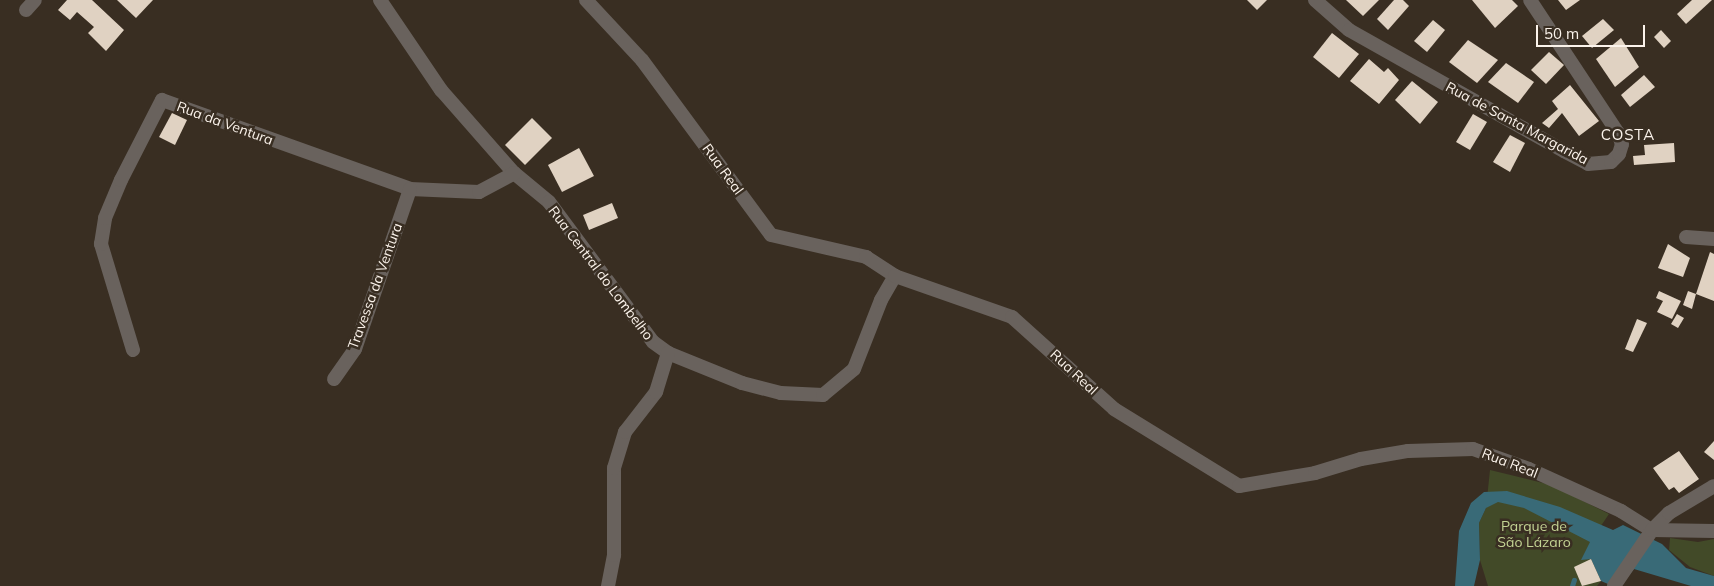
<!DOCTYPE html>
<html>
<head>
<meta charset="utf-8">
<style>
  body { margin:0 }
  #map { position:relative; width:1714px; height:586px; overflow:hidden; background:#392e22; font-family:Mulish,sans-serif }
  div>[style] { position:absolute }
  .green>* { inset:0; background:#424a28 }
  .water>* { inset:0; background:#396a77 }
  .stream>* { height:4.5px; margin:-2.25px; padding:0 2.25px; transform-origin:2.25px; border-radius:2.25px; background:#396a77 }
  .building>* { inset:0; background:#e0d2c2 }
  .minor>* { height:14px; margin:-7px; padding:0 7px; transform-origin:7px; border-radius:7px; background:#69625d }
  span { translate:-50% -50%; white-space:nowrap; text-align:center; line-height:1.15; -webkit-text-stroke:5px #392e22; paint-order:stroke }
  .street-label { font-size:14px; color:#fbf3eb }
  .park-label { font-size:14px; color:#c3d393 }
  .neighbourhood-label { font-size:15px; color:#fbf3eb; letter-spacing:1px }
  .scale { position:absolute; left:1536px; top:25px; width:109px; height:22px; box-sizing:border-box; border:2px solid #fbf3eb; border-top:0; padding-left:6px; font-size:15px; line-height:18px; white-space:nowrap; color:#fbf3eb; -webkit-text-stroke:4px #392e22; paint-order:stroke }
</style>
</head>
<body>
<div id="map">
  <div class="green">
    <div style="clip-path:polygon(1490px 470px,1551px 485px,1609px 514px,1590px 542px,1591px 559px,1601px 581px,1597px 586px,1488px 586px,1480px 560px,1479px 523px,1486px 508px)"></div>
    <div style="clip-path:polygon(1670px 538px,1698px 542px,1714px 539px,1714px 576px,1690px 567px,1669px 550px)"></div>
  </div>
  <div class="water">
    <div style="clip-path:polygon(1507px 491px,1560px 507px,1613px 530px,1623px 525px,1662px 544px,1686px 568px,1714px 576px,1714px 586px,1691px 586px,1634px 569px,1621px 585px,1608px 584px,1601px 581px,1591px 559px,1581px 560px,1590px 542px,1524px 508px,1498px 502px,1486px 508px,1479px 523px,1480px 560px,1474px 586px,1455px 586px,1459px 531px,1471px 503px,1484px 492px)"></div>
  </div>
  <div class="stream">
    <div style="left:1572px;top:586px;width:6px;rotate:-72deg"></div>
  </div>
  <div class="building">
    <div style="clip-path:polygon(67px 0,92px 0,124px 30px,106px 51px,88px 33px,94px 27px,77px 12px,70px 20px,58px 10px)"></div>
    <div style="clip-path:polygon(117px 0,153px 0,136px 18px)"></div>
    <div style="clip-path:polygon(1247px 0,1267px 0,1257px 10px)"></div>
    <div style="clip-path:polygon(1346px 0,1379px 0,1363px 16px)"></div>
    <div style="clip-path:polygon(1394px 0,1403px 0,1409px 6px,1388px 30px,1377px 19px)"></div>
    <div style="clip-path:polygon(1472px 0,1512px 0,1518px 6px,1495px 28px)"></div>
    <div style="clip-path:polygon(1558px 0,1580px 0,1566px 10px)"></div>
    <div style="clip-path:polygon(1692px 0,1712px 0,1686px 24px,1677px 14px)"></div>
    <div style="clip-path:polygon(1603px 19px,1614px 30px,1592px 48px,1582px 36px)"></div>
    <div style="clip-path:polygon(1433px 20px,1445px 30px,1427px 52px,1414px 41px)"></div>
    <div style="clip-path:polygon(1661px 30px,1671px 41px,1664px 48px,1654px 37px)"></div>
    <div style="clip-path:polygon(1332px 33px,1359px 54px,1339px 78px,1313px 57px)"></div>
    <div style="clip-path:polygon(1621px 38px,1639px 67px,1615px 87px,1596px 59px)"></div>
    <div style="clip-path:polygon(1468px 40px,1498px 60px,1477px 83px,1449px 62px)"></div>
    <div style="clip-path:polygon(1549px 52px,1564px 65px,1546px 84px,1531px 70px)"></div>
    <div style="clip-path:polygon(1369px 59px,1384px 72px,1388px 68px,1399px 80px,1379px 104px,1350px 81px)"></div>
    <div style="clip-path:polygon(1506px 63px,1534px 82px,1518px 103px,1488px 82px)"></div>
    <div style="clip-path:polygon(1644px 75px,1655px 87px,1630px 107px,1621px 95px)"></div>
    <div style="clip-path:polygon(1412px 81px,1438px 102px,1420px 124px,1395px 100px)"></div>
    <div style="clip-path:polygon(1570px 85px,1599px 121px,1579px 136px,1562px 113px,1549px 128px,1542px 123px,1558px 109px,1552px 101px)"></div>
    <div style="clip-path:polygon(172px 113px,187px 120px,175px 145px,159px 137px)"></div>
    <div style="clip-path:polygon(1473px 114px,1487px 122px,1470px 150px,1456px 142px)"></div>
    <div style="clip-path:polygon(532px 118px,552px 138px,525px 165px,505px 145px)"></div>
    <div style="clip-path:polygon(1510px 135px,1525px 143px,1510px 172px,1493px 162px)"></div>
    <div style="clip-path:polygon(1674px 143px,1675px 162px,1634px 165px,1633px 156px,1645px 155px,1644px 145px)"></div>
    <div style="clip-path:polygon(579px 148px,594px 176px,562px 192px,548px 165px)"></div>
    <div style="clip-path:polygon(612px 203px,618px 218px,589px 230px,583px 215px)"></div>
    <div style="clip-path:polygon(1668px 244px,1690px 258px,1683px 277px,1658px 268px)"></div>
    <div style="clip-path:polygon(1710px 252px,1714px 254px,1714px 301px,1696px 294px,1692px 309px,1683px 305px,1688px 291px,1696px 294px)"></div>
    <div style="clip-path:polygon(1659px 291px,1681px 301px,1672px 319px,1657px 312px,1663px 301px,1656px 298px)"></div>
    <div style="clip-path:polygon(1677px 314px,1684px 318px,1678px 328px,1671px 324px)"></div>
    <div style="clip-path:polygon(1637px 319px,1647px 323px,1633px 352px,1625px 349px)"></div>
    <div style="clip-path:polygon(1714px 441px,1714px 460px,1704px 452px)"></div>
    <div style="clip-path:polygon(1679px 451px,1699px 479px,1679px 493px,1674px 487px,1669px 490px,1653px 468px)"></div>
    <div style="clip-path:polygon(1591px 559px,1601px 581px,1582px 586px,1574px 567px)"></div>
  </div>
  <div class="minor">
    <div style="left:380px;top:0;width:109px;rotate:55.9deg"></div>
    <div style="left:441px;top:90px;width:111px;rotate:48.7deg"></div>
    <div style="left:514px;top:173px;width:45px;rotate:39.6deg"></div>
    <div style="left:549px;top:202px;width:174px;rotate:53.4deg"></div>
    <div style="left:653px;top:342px;width:19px;rotate:36deg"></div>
    <div style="left:668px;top:353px;width:80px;rotate:22.1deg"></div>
    <div style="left:742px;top:383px;width:40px;rotate:14.4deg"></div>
    <div style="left:781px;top:393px;width:42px;rotate:2.7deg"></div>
    <div style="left:823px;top:395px;width:40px;rotate:-40deg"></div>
    <div style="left:854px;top:369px;width:74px;rotate:-68.6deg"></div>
    <div style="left:881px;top:300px;width:28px;rotate:-60deg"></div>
    <div style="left:586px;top:0;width:82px;rotate:47deg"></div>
    <div style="left:642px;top:60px;width:217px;rotate:53.6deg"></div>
    <div style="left:771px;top:235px;width:98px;rotate:13deg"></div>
    <div style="left:866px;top:257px;width:35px;rotate:33deg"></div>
    <div style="left:895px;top:276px;width:124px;rotate:19.3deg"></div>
    <div style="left:1012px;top:317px;width:137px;rotate:42deg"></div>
    <div style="left:1114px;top:409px;width:147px;rotate:31.6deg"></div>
    <div style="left:1239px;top:486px;width:77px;rotate:-9.7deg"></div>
    <div style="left:1315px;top:473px;width:48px;rotate:-16.9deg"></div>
    <div style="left:1361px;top:459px;width:48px;rotate:-9.7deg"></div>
    <div style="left:1408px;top:451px;width:65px;rotate:-1.8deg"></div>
    <div style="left:1473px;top:449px;width:59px;rotate:19.7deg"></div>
    <div style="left:1529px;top:469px;width:101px;rotate:24.5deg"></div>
    <div style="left:1621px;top:511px;width:36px;rotate:32deg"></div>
    <div style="left:1652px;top:530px;width:62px;rotate:0.9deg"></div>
    <div style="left:1315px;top:0;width:45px;rotate:41.4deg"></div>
    <div style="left:1349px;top:30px;width:247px;rotate:29.4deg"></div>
    <div style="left:1564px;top:151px;width:27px;rotate:28deg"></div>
    <div style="left:1588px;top:164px;width:23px;rotate:-5deg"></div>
    <div style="left:1611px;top:162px;width:11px;rotate:-45deg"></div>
    <div style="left:1619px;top:154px;width:10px;rotate:-73deg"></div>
    <div style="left:1622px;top:144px;width:12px;rotate:-110deg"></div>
    <div style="left:1618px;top:133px;width:159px;rotate:-123.5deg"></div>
    <div style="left:26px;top:10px;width:13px;rotate:-48deg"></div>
    <div style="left:1686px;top:237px;width:28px;rotate:4deg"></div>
    <div style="left:133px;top:350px;width:111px;rotate:-106.8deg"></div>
    <div style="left:101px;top:244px;width:26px;rotate:-81deg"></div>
    <div style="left:105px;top:218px;width:41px;rotate:-67.2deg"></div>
    <div style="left:121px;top:180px;width:90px;rotate:-62.9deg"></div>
    <div style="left:162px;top:100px;width:263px;rotate:19.7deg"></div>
    <div style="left:410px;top:189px;width:69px;rotate:2.5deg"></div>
    <div style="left:479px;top:192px;width:40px;rotate:-28deg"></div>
    <div style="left:334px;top:379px;width:37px;rotate:-55deg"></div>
    <div style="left:355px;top:349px;width:169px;rotate:-71deg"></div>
    <div style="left:608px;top:586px;width:32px;rotate:-79deg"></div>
    <div style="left:614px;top:555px;width:87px;rotate:-90deg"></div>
    <div style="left:614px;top:468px;width:38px;rotate:-73deg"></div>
    <div style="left:625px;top:432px;width:51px;rotate:-52.2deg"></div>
    <div style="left:656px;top:392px;width:41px;rotate:-72.9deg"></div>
    <div style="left:1614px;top:586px;width:68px;rotate:-55.8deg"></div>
    <div style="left:1652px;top:530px;width:24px;rotate:-45deg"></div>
    <div style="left:1669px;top:513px;width:52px;rotate:-31deg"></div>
  </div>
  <div class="street-label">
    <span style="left:225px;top:123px;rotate:20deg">Rua da Ventura</span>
    <span style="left:1517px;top:123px;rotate:28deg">Rua de Santa Margarida</span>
    <span style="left:723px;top:169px;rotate:54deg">Rua Real</span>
    <span style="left:601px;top:273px;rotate:53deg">Rua Central do Lombelho</span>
    <span style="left:375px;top:286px;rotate:-70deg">Travessa da Ventura</span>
    <span style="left:1074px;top:372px;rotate:43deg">Rua Real</span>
    <span style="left:1510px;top:463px;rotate:21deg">Rua Real</span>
  </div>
  <div class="park-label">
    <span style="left:1534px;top:534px">Parque de<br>São Lázaro</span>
  </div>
  <div class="neighbourhood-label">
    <span style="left:1628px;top:135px">COSTA</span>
  </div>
  <div class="scale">50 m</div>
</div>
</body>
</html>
